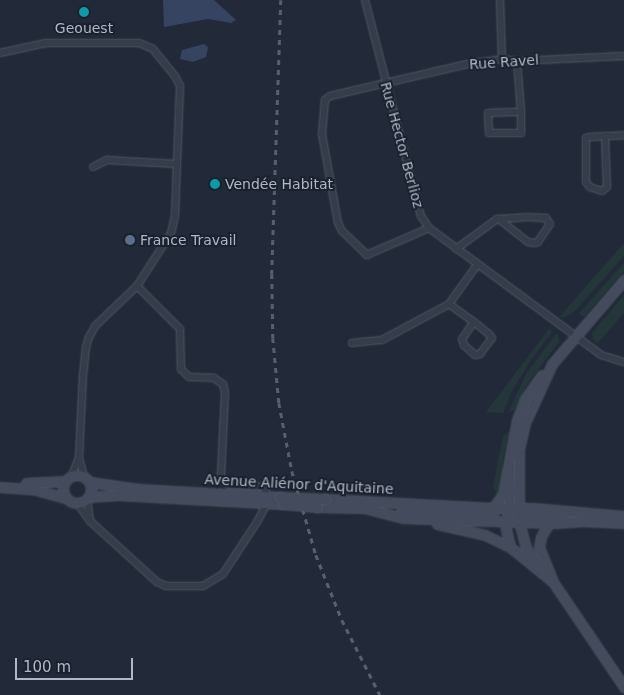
<!DOCTYPE html>
<html>
<head>
<meta charset="utf-8">
<style>
  body { margin:0 }
  #map { position:relative; width:624px; height:695px; overflow:hidden; background:#222a39; font-family:"DejaVu Sans",sans-serif }
  div>[style] { position:absolute }
  .green>* { inset:0; background:#24363a }
  .water>* { inset:0; background:#364461 }
  .roads { filter:drop-shadow(0 0 1px #505764) drop-shadow(0 0 1px #505764) }
  .minor>* { height:6px; margin:-3px; padding:0 3px; transform-origin:3px; border-radius:3px; background:#353c4a }
  .secondary>* { height:9px; margin:-4.5px; padding:0 4.5px; transform-origin:4.5px; border-radius:4.5px; background:#434b5d }
  .secondary>.ring { margin:-4.5px; padding:0; box-sizing:content-box; background:none; border:9px solid #434b5d; border-radius:50% }
  .rail>* { height:2.5px; margin-top:-1.25px; transform-origin:0; background:repeating-linear-gradient(90deg,#576071 0 5px,transparent 0 10px) }
  .bridges { filter:drop-shadow(0 0 1px #505764) drop-shadow(0 0 1px #505764) }
  .secondary-bridge>* { height:9px; margin:-4.5px; padding:0 4.5px; transform-origin:4.5px; border-radius:4.5px; background:#434b5d }
  .dots>* { width:14px; height:14px; translate:-50% -50%; box-sizing:border-box; border:2px solid #1b212e; border-radius:50% }
  span { translate:-50% -50%; white-space:nowrap; text-align:center; line-height:1.15; -webkit-text-stroke:4px #1b212e; paint-order:stroke }
  .poi-label { font-size:14px; color:#b0b7c6 }
  .left { translate:0 -50%; text-align:left }
  .street-label { font-size:14px; color:#b0b7c6 }
  .scale { position:absolute; left:15px; top:658px; width:118px; height:22px; box-sizing:border-box; border:2px solid #b0b7c6; border-top:0; padding-left:6px; font-size:15px; line-height:18px; white-space:nowrap; color:#b0b7c6; -webkit-text-stroke:4px #1b212e; paint-order:stroke }
</style>
</head>
<body>
<div id="map">
  <div class="green">
    <div style="clip-path:polygon(624px 243px,624px 256px,572px 314px,562px 318px,560px 316px)"></div>
    <div style="clip-path:polygon(624px 263px,624px 272px,584px 317px,579px 313px)"></div>
    <div style="clip-path:polygon(624px 295px,624px 313px,597px 344px,593px 339px,592px 333px)"></div>
    <div style="clip-path:polygon(549px 329px,552px 332px,531px 360px,513px 389px,503px 413px,486px 412px)"></div>
    <div style="clip-path:polygon(556px 334px,558px 334px,559px 342px,528px 383px,515px 409px,508px 413px,526px 374px)"></div>
    <div style="clip-path:polygon(510px 431px,503px 458px,502px 479px,497px 495px,493px 487px,503px 436px)"></div>
  </div>
  <div class="water">
    <div style="clip-path:polygon(163px 0,214px 0,236px 20px,231px 23px,208px 19px,164px 27px)"></div>
    <div style="clip-path:polygon(204px 44px,208px 47px,206px 57px,193px 62px,180px 59px,182px 50px)"></div>
  </div>
  <div class="roads">
    <div class="minor">
      <div style="left:365px;top:0;width:223px;rotate:75.5deg"></div>
      <div style="left:421px;top:216px;width:14px;rotate:56deg"></div>
      <div style="left:429px;top:228px;width:214px;rotate:36.4deg"></div>
      <div style="left:601px;top:355px;width:24px;rotate:17deg"></div>
      <div style="left:500px;top:0;width:59px;rotate:88.1deg"></div>
      <div style="left:0;top:53px;width:47px;rotate:-12.3deg"></div>
      <div style="left:46px;top:43px;width:93px"></div>
      <div style="left:139px;top:43px;width:15px;rotate:23deg"></div>
      <div style="left:153px;top:49px;width:35px;rotate:51deg"></div>
      <div style="left:175px;top:76px;width:11px;rotate:63deg"></div>
      <div style="left:180px;top:86px;width:130px;rotate:92.2deg"></div>
      <div style="left:175px;top:216px;width:17px;rotate:103deg"></div>
      <div style="left:171px;top:233px;width:63px;rotate:122.7deg"></div>
      <div style="left:137px;top:286px;width:57px;rotate:136.4deg"></div>
      <div style="left:96px;top:325px;width:14px;rotate:120deg"></div>
      <div style="left:89px;top:337px;width:10px;rotate:107deg"></div>
      <div style="left:86px;top:347px;width:27px;rotate:96deg"></div>
      <div style="left:83px;top:374px;width:84px;rotate:92.7deg"></div>
      <div style="left:517px;top:61px;width:51px;rotate:85.5deg"></div>
      <div style="left:521px;top:112px;width:21px;rotate:90deg"></div>
      <div style="left:521px;top:133px;width:32px;rotate:180deg"></div>
      <div style="left:489px;top:133px;width:20px;rotate:-93deg"></div>
      <div style="left:488px;top:113px;width:33px;rotate:-2deg"></div>
      <div style="left:605px;top:136px;width:51px;rotate:87.8deg"></div>
      <div style="left:607px;top:187px;width:6px;rotate:141deg"></div>
      <div style="left:602px;top:191px;width:13px;rotate:-162deg"></div>
      <div style="left:590px;top:187px;width:6px;rotate:-129deg"></div>
      <div style="left:586px;top:182px;width:44px;rotate:-90deg"></div>
      <div style="left:586px;top:138px;width:3px;rotate:-18deg"></div>
      <div style="left:589px;top:137px;width:35px;rotate:-3deg"></div>
      <div style="left:93px;top:167px;width:16px;rotate:-27deg"></div>
      <div style="left:107px;top:160px;width:70px;rotate:3.3deg"></div>
      <div style="left:429px;top:228px;width:68px;rotate:156.5deg"></div>
      <div style="left:367px;top:255px;width:35px;rotate:-136deg"></div>
      <div style="left:342px;top:231px;width:9px;rotate:-117deg"></div>
      <div style="left:338px;top:223px;width:90px;rotate:-100.2deg"></div>
      <div style="left:322px;top:134px;width:34px;rotate:-85deg"></div>
      <div style="left:325px;top:100px;width:6px;rotate:-39deg"></div>
      <div style="left:330px;top:96px;width:141px;rotate:-13.1deg"></div>
      <div style="left:467px;top:64px;width:35px;rotate:-8deg"></div>
      <div style="left:502px;top:59px;width:15px;rotate:8deg"></div>
      <div style="left:517px;top:61px;width:107px;rotate:-2.7deg"></div>
      <div style="left:456px;top:249px;width:51px;rotate:-36.2deg"></div>
      <div style="left:497px;top:219px;width:2px"></div>
      <div style="left:499px;top:219px;width:26px;rotate:-4deg"></div>
      <div style="left:525px;top:217px;width:21px;rotate:3deg"></div>
      <div style="left:546px;top:218px;width:7px;rotate:56deg"></div>
      <div style="left:550px;top:224px;width:22px;rotate:124deg"></div>
      <div style="left:538px;top:242px;width:4px;rotate:166deg"></div>
      <div style="left:534px;top:243px;width:6px;rotate:-171deg"></div>
      <div style="left:528px;top:242px;width:37px;rotate:-142deg"></div>
      <div style="left:137px;top:286px;width:61px;rotate:45deg"></div>
      <div style="left:180px;top:329px;width:40px;rotate:88.6deg"></div>
      <div style="left:181px;top:369px;width:11px;rotate:45deg"></div>
      <div style="left:189px;top:377px;width:25px;rotate:2deg"></div>
      <div style="left:214px;top:378px;width:11px;rotate:34deg"></div>
      <div style="left:223px;top:384px;width:9px;rotate:77deg"></div>
      <div style="left:225px;top:393px;width:83px;rotate:92.8deg"></div>
      <div style="left:221px;top:476px;width:12px;rotate:48deg"></div>
      <div style="left:229px;top:485px;width:34px;rotate:3deg"></div>
      <div style="left:263px;top:487px;width:10px;rotate:61deg"></div>
      <div style="left:449px;top:304px;width:31px;rotate:36deg"></div>
      <div style="left:474px;top:322px;width:19px;rotate:39deg"></div>
      <div style="left:489px;top:334px;width:5px;rotate:53deg"></div>
      <div style="left:492px;top:338px;width:20px;rotate:127deg"></div>
      <div style="left:480px;top:354px;width:5px;rotate:169deg"></div>
      <div style="left:475px;top:355px;width:15px;rotate:-138deg"></div>
      <div style="left:464px;top:345px;width:6px;rotate:-108deg"></div>
      <div style="left:462px;top:339px;width:21px;rotate:-55deg"></div>
      <div style="left:352px;top:343px;width:30px;rotate:-6deg"></div>
      <div style="left:382px;top:340px;width:76px;rotate:-28.2deg"></div>
      <div style="left:449px;top:304px;width:48px;rotate:-54.3deg"></div>
      <div style="left:72px;top:475px;width:18px;rotate:-68deg"></div>
      <div style="left:79px;top:458px;width:20px;rotate:75deg"></div>
      <div style="left:77px;top:503px;width:22px;rotate:54deg"></div>
      <div style="left:90px;top:521px;width:22px;rotate:-98deg"></div>
      <div style="left:90px;top:521px;width:91px;rotate:42.3deg"></div>
      <div style="left:157px;top:582px;width:10px;rotate:24deg"></div>
      <div style="left:166px;top:586px;width:37px"></div>
      <div style="left:203px;top:586px;width:23px;rotate:-31deg"></div>
      <div style="left:223px;top:574px;width:62px;rotate:-56.8deg"></div>
      <div style="left:257px;top:522px;width:21px;rotate:-62deg"></div>
    </div>
    <div class="secondary">
      <div style="left:509px;top:466px;width:28px;rotate:88deg"></div>
      <div style="left:510px;top:494px;width:35px;rotate:97deg"></div>
      <div style="left:506px;top:529px;width:18px;rotate:77deg"></div>
      <div style="left:510px;top:547px;width:55px;rotate:39.1deg"></div>
      <div style="left:553px;top:582px;width:127px;rotate:55.9deg"></div>
      <div class="ring" style="left:63px;top:475px;width:19px;height:19px"></div>
      <div style="left:90px;top:482px;width:49px;rotate:8.3deg"></div>
      <div style="left:138px;top:489px;width:142px;rotate:3.2deg"></div>
      <div style="left:26px;top:483px;width:40px;rotate:-2.9deg"></div>
      <div style="left:0;top:487px;width:32px;rotate:4deg"></div>
      <div style="left:32px;top:489px;width:35px;rotate:15deg"></div>
      <div style="left:88px;top:497px;width:30px;rotate:-4deg"></div>
      <div style="left:118px;top:495px;width:165px;rotate:3.1deg"></div>
      <div style="left:325px;top:499px;width:168px;rotate:3.1deg"></div>
      <div style="left:493px;top:508px;width:40px"></div>
      <div style="left:533px;top:508px;width:91px;rotate:5deg"></div>
      <div style="left:317px;top:507px;width:47px;rotate:1.2deg"></div>
      <div style="left:364px;top:508px;width:40px;rotate:14.4deg"></div>
      <div style="left:403px;top:518px;width:152px;rotate:1.9deg"></div>
      <div style="left:555px;top:523px;width:26px;rotate:-4deg"></div>
      <div style="left:581px;top:521px;width:43px;rotate:2.7deg"></div>
      <div style="left:493px;top:508px;width:17px;rotate:-54deg"></div>
      <div style="left:503px;top:494px;width:75px;rotate:-79.3deg"></div>
      <div style="left:517px;top:420px;width:22px;rotate:-69deg"></div>
      <div style="left:525px;top:399px;width:29px;rotate:-55deg"></div>
      <div style="left:401px;top:512px;width:92px;rotate:1.2deg"></div>
      <div style="left:521px;top:515px;width:29px;rotate:2deg"></div>
      <div style="left:550px;top:516px;width:15px;rotate:-11deg"></div>
      <div style="left:549px;top:523px;width:16px;rotate:120deg"></div>
      <div style="left:541px;top:537px;width:10px;rotate:101deg"></div>
      <div style="left:539px;top:547px;width:35px;rotate:68deg"></div>
      <div style="left:437px;top:524px;width:49px;rotate:12.9deg"></div>
      <div style="left:485px;top:535px;width:28px;rotate:26deg"></div>
      <div style="left:541px;top:571px;width:27px;rotate:-123deg"></div>
      <div style="left:526px;top:548px;width:28px;rotate:-105deg"></div>
      <div style="left:519px;top:521px;width:72px;rotate:-90deg"></div>
      <div style="left:519px;top:449px;width:27px;rotate:-77deg"></div>
      <div style="left:525px;top:423px;width:65px;rotate:-65.4deg"></div>
      <div style="left:552px;top:364px;width:111px;rotate:-49.4deg"></div>
    </div>
  </div>
  <div class="rail">
    <div style="left:281px;top:0;width:274px;rotate:91.9deg"></div>
    <div style="left:272px;top:274px;width:64px;rotate:89.1deg"></div>
    <div style="left:273px;top:338px;width:65px;rotate:84.7deg"></div>
    <div style="left:279px;top:403px;width:69px;rotate:79.2deg"></div>
    <div style="left:292px;top:471px;width:87px;rotate:74.1deg"></div>
    <div style="left:316px;top:555px;width:70px;rotate:68.2deg"></div>
    <div style="left:342px;top:620px;width:84px;rotate:63.1deg"></div>
  </div>
  <div class="bridges">
    <div class="secondary-bridge">
      <div style="left:280px;top:497px;width:45px;rotate:2.5deg"></div>
      <div style="left:283px;top:504px;width:34px;rotate:5deg"></div>
    </div>
  </div>
  <div class="dots">
    <div style="left:84px;top:12px;background:#0f9aa8"></div>
    <div style="left:215px;top:184px;background:#0f9aa8"></div>
    <div style="left:130px;top:240px;background:#5c6f8a"></div>
  </div>
  <div class="poi-label">
    <span style="left:84px;top:28px">Geouest</span>
    <span class="left" style="left:225px;top:184px">Vendée Habitat</span>
    <span class="left" style="left:140px;top:240px">France Travail</span>
  </div>
  <div class="street-label">
    <span style="left:504px;top:62px;rotate:-4deg">Rue Ravel</span>
    <span style="left:402px;top:145px;rotate:75deg">Rue Hector Berlioz</span>
    <span style="left:299px;top:484px;rotate:3deg">Avenue Aliénor d'Aquitaine</span>
  </div>
  <div class="scale">100 m</div>
</div>
</body>
</html>
